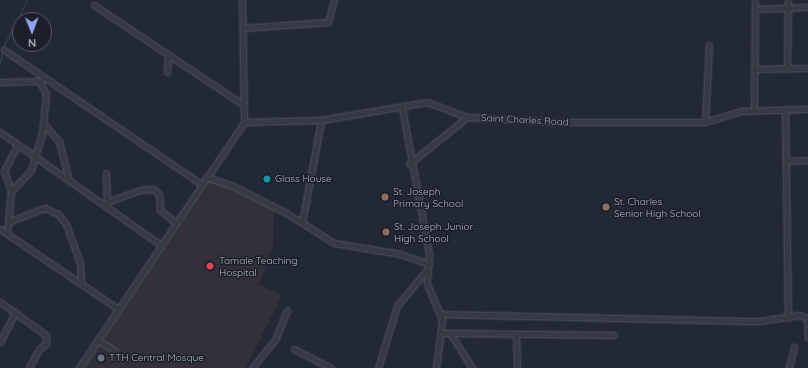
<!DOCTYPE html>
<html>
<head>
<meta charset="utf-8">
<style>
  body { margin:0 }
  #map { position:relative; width:808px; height:368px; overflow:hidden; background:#232835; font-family:Quicksand,sans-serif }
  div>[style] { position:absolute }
  .medical>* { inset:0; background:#33303a }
  .stream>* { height:1px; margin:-0.5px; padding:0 0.5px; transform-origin:0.5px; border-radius:0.5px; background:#3a445c }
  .roads { filter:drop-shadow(0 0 1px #505560) drop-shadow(0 0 1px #505560) }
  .minor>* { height:5px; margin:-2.5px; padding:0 2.5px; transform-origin:2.5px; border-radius:2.5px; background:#363a45 }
  .dots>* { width:11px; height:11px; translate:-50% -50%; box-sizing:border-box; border:2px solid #1b1f2a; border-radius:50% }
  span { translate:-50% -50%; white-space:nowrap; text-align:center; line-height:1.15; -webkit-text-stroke:3px #1b1f2a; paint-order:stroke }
  .street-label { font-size:10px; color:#b0b5c2 }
  .poi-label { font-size:10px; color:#b0b5c2 }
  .left { translate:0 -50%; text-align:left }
  .north { position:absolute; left:12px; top:12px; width:40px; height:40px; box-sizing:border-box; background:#1b1f2a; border:1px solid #575b67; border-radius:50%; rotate:179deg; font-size:11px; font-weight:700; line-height:16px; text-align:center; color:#b0b5c2 }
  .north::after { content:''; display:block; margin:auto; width:14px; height:18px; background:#8da5ea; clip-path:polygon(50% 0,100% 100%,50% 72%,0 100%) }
</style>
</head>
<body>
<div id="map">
  <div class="medical">
    <div style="clip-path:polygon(214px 177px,274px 210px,273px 246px,259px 285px,282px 295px,246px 368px,84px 368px)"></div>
  </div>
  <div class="stream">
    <div style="left:0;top:63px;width:16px;rotate:-79deg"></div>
    <div style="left:3px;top:47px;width:53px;rotate:-62.9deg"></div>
  </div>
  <div class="roads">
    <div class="minor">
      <div style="left:94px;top:5px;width:178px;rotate:33.8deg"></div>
      <div style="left:755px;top:9px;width:53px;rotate:-2.2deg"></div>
      <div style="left:243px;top:28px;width:85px;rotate:-4deg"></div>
      <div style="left:328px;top:22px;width:23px;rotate:-75deg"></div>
      <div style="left:4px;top:50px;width:238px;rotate:34.2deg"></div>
      <div style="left:756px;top:69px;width:52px;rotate:-1.1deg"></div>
      <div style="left:787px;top:69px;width:69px;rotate:-89.2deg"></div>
      <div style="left:167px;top:72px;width:16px;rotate:-86deg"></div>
      <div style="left:0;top:82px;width:41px;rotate:-1.4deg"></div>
      <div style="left:402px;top:108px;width:147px;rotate:79.5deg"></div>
      <div style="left:429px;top:253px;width:31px;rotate:94deg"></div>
      <div style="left:427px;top:284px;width:39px;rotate:67deg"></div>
      <div style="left:442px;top:320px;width:48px;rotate:97.1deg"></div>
      <div style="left:785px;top:109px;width:209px;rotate:89.2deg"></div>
      <div style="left:754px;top:110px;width:110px;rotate:-89.5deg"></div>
      <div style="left:244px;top:122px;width:77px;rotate:-1.5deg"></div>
      <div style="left:321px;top:120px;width:108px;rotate:-9.6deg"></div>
      <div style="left:427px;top:102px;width:43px;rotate:20.6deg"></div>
      <div style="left:467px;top:117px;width:88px;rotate:3.3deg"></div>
      <div style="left:555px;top:122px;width:150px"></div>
      <div style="left:705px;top:122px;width:37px;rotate:-17deg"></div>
      <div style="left:740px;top:111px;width:68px;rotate:-1.7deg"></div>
      <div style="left:705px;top:122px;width:77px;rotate:-87deg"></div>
      <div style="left:44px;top:124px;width:23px;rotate:49deg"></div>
      <div style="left:59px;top:141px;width:41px;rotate:76deg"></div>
      <div style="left:0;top:132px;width:197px;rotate:35.1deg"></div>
      <div style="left:788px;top:161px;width:20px;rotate:-3deg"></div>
      <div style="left:409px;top:164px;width:75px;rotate:-39deg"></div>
      <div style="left:106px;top:173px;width:31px;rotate:88deg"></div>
      <div style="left:206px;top:177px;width:28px;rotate:18deg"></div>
      <div style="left:233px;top:186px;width:62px;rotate:27deg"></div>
      <div style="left:288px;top:214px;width:54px;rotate:32.2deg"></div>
      <div style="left:334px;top:243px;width:67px;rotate:9.5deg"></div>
      <div style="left:400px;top:254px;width:31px;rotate:19deg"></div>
      <div style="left:11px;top:191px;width:29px;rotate:-46deg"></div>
      <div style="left:31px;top:170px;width:39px;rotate:-73deg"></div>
      <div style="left:42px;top:133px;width:39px;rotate:-84deg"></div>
      <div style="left:46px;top:94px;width:15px;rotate:-118deg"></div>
      <div style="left:107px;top:202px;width:35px;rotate:-20deg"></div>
      <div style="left:140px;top:190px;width:13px;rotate:-4deg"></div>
      <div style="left:153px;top:189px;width:8px;rotate:40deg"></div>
      <div style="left:159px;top:194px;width:16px;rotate:86deg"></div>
      <div style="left:160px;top:210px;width:19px;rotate:39deg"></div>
      <div style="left:8px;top:222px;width:40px;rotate:-21deg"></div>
      <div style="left:45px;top:208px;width:14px;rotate:25deg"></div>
      <div style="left:58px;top:214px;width:13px;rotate:51deg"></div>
      <div style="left:66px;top:224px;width:41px;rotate:70.3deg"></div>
      <div style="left:80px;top:263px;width:19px;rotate:87deg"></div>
      <div style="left:302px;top:223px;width:105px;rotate:-79.5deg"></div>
      <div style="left:0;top:229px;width:143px;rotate:34.1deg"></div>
      <div style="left:7px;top:233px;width:42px;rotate:-84.6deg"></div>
      <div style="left:11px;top:191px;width:21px;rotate:-109deg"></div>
      <div style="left:4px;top:171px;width:29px;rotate:-63deg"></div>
      <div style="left:0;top:302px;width:57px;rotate:35.7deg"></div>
      <div style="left:46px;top:335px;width:9px;rotate:90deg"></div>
      <div style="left:46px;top:344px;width:9px;rotate:144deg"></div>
      <div style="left:39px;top:349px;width:21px;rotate:118deg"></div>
      <div style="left:441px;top:314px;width:318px;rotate:1.3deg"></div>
      <div style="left:759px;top:321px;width:41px;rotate:-8.3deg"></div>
      <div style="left:800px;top:315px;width:8px;rotate:23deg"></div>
      <div style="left:807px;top:318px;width:20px;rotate:87deg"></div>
      <div style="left:442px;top:333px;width:8px"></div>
      <div style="left:450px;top:333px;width:41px;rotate:57.8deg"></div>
      <div style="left:450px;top:333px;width:164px;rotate:0.7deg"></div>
      <div style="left:516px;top:335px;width:33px;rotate:88deg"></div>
      <div style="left:98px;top:340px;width:20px;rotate:33deg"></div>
      <div style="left:0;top:342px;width:34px;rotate:-63deg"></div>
      <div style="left:294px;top:349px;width:42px;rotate:27.2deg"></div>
      <div style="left:79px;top:368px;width:296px;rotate:-56.1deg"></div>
      <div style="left:244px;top:122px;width:122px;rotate:-90.9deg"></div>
      <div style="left:252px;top:368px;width:36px;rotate:-51deg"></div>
      <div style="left:275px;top:340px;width:32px;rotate:-68deg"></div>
      <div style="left:378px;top:368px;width:65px;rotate:-73deg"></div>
      <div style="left:397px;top:306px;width:45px;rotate:-50.4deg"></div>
      <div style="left:789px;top:368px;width:22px;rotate:-77deg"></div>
    </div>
  </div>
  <div class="dots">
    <div style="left:267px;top:179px;background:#0f9aa8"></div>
    <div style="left:385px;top:197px;background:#8d6e63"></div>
    <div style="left:606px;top:207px;background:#8d6e63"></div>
    <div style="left:386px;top:232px;background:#8d6e63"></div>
    <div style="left:210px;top:266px;background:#e0444e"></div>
    <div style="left:101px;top:358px;background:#6b7280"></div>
  </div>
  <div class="street-label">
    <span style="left:525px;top:120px;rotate:3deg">Saint Charles Road</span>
  </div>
  <div class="poi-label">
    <span class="left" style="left:275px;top:179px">Glass House</span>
    <span class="left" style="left:393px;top:197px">St. Joseph<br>Primary School</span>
    <span class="left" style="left:614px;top:207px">St. Charles<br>Senior High School</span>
    <span class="left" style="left:394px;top:232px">St. Joseph Junior<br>High School</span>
    <span class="left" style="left:219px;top:266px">Tamale Teaching<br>Hospital</span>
    <span class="left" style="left:109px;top:358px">TTH Central Mosque</span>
  </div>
  <div class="north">N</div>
</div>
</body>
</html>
